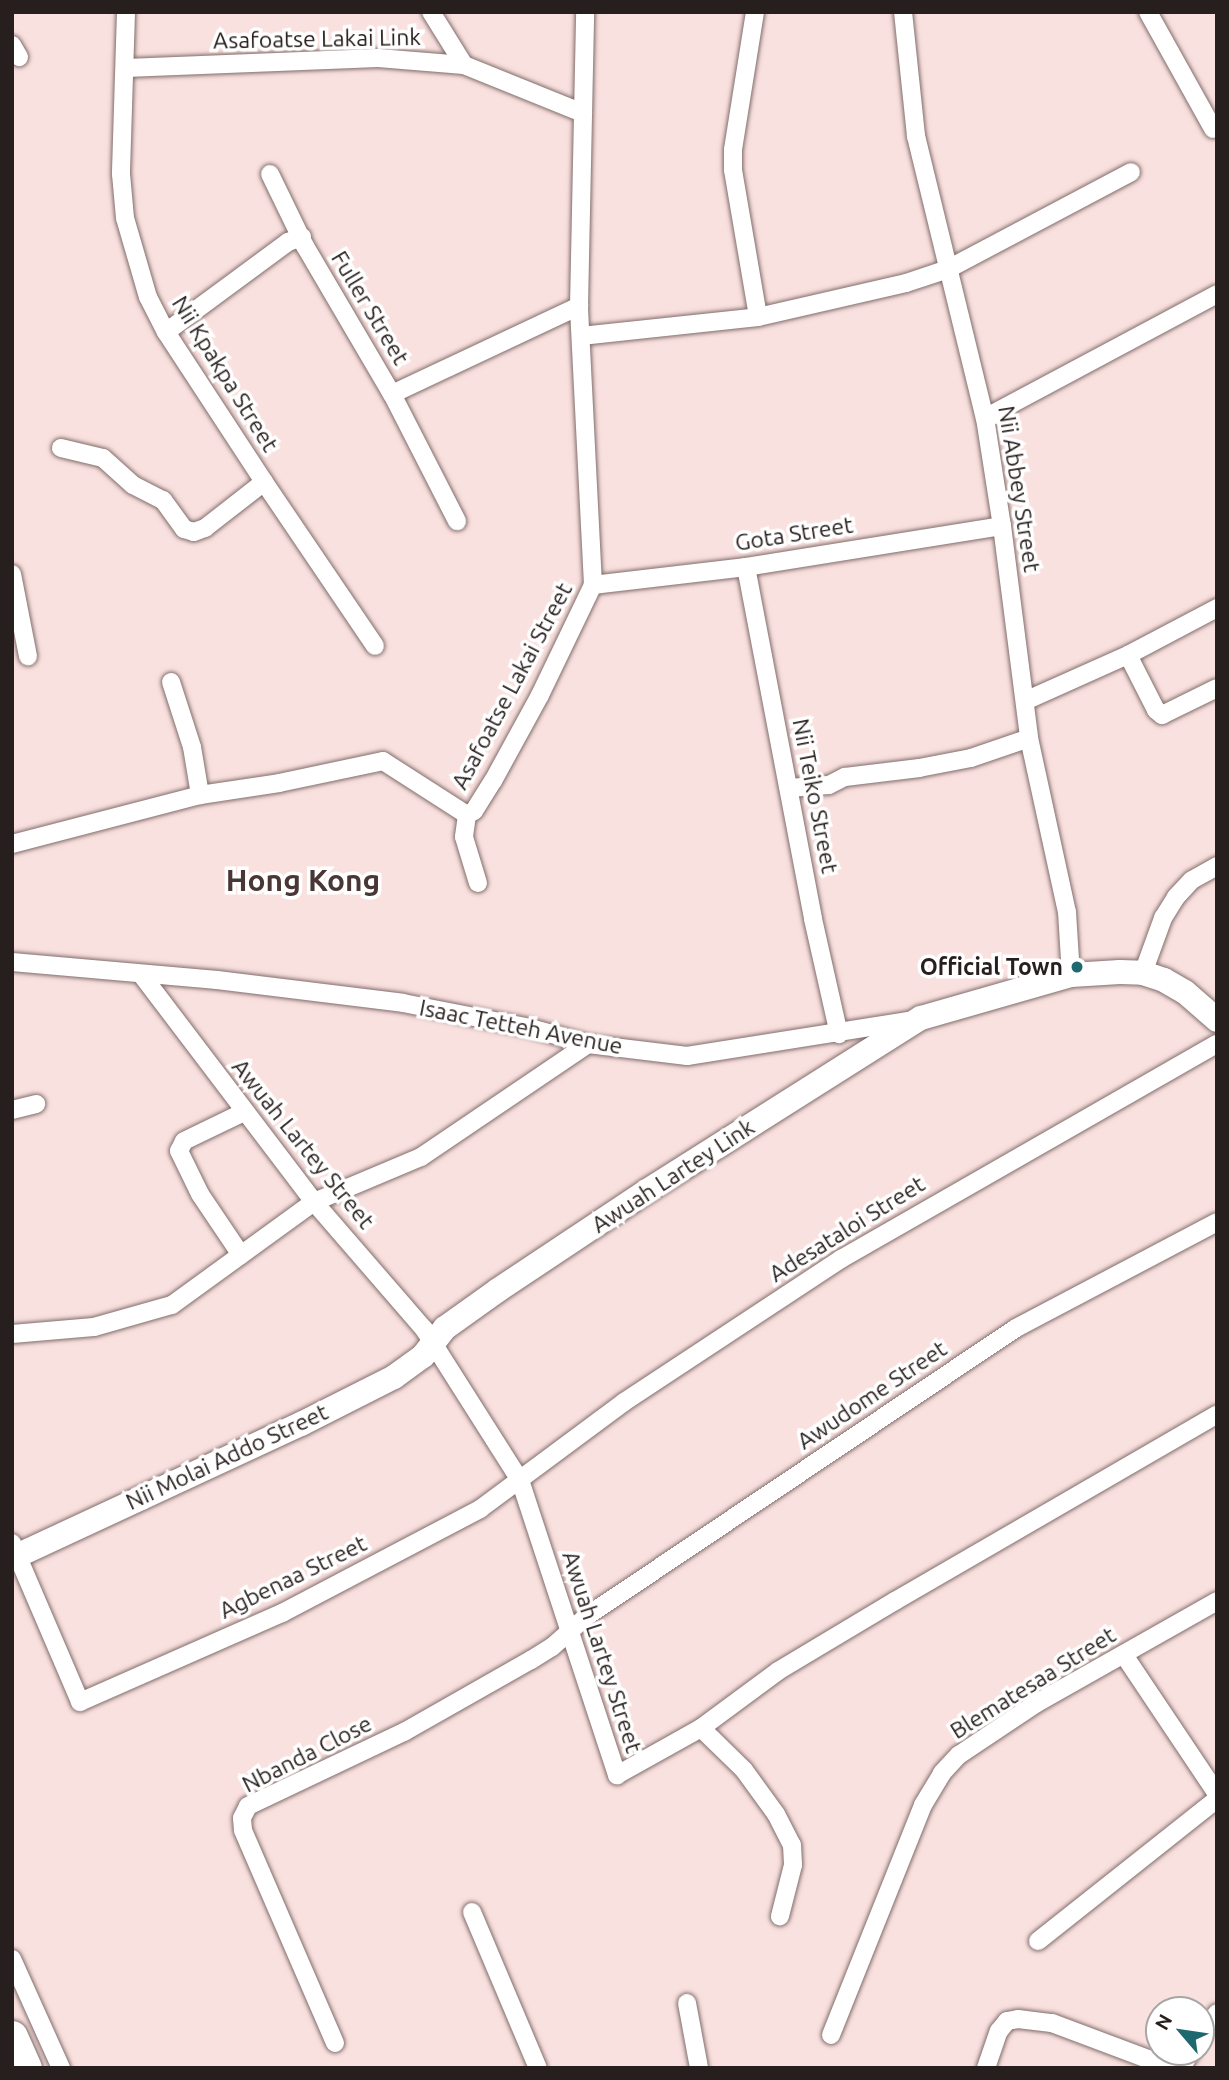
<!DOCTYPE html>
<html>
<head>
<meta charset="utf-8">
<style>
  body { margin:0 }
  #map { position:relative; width:1229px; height:2080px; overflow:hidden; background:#f9e1df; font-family:Ubuntu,sans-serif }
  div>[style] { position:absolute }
  .roads { filter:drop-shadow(0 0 2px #816d6b) drop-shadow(0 0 2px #816d6b) }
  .street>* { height:18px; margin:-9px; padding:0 9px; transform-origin:9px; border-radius:9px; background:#fff }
  .secondary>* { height:24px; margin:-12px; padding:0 12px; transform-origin:12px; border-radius:12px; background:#fff }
  .highway>* { height:32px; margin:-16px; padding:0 16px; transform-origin:16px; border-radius:16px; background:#fff }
  .dots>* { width:19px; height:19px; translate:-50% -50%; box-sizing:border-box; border:4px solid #fff; border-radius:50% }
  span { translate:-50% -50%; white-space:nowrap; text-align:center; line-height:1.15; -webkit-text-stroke:7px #fff; paint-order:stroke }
  .street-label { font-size:23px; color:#271f1e }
  .poi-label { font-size:23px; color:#271f1e; font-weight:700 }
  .right { translate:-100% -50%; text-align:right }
  .district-label { font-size:30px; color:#483735; font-weight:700 }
  .frame { position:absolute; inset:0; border:14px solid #271f1e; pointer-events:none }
  .north { position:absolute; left:1145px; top:1996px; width:70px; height:70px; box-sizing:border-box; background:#fff; border:2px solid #a9a5a5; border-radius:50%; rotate:299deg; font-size:19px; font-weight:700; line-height:28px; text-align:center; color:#271f1e }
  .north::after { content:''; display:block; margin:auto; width:24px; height:32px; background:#1d696f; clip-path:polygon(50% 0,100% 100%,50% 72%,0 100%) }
</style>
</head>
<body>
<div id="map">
  <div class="roads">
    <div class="street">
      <div style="left:126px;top:12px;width:162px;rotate:91.8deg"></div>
      <div style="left:121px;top:174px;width:44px;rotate:84.8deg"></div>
      <div style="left:125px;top:218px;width:82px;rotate:73.8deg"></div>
      <div style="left:148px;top:297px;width:39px;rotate:63deg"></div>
      <div style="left:166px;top:332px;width:179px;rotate:56.8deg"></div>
      <div style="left:264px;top:482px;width:198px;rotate:55.9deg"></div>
      <div style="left:431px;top:12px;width:62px;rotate:58.1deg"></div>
      <div style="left:755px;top:12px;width:140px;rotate:99.1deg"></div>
      <div style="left:733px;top:150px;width:20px;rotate:90deg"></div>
      <div style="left:733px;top:170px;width:149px;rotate:80.3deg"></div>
      <div style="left:903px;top:12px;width:125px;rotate:84deg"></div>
      <div style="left:916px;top:136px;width:290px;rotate:76.3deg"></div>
      <div style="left:985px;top:418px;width:109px;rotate:81.1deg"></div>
      <div style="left:1002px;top:526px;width:214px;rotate:82.7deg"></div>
      <div style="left:1029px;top:738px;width:178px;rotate:77.7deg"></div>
      <div style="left:1067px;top:912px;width:63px;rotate:86.4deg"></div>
      <div style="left:1148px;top:12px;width:134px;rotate:60.9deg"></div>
      <div style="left:12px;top:45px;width:14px;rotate:60deg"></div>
      <div style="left:126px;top:68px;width:252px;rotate:-2.3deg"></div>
      <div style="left:378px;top:58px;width:86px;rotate:4.7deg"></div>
      <div style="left:464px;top:65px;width:128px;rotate:22deg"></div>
      <div style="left:270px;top:174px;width:80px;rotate:64.1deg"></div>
      <div style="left:305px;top:246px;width:172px;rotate:59.6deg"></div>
      <div style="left:392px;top:394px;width:143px;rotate:62.9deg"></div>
      <div style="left:166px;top:332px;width:152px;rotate:-36.4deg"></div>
      <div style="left:288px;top:242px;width:15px;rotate:-20deg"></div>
      <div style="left:581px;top:336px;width:178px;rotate:-6.1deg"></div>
      <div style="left:758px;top:317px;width:152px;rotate:-12.9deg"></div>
      <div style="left:906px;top:283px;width:44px;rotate:-18.4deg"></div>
      <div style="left:948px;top:269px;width:207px;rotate:-27.9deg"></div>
      <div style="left:392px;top:394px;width:207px;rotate:-25.2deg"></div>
      <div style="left:985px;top:418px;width:263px;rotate:-28.1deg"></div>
      <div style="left:61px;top:448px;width:43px;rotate:13.4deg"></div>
      <div style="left:103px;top:458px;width:40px;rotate:42deg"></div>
      <div style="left:133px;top:485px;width:34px;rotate:27deg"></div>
      <div style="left:163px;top:500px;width:36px;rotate:54deg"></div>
      <div style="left:184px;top:529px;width:10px;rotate:17deg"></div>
      <div style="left:194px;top:532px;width:12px;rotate:-20deg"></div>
      <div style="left:205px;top:528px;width:75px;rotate:-37.9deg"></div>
      <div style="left:746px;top:567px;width:358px;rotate:79.2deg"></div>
      <div style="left:813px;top:919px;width:118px;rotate:77.3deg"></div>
      <div style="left:12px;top:574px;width:84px;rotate:79deg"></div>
      <div style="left:593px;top:585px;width:154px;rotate:-6.7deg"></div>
      <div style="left:746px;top:567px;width:259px;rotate:-9.1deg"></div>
      <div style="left:1128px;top:655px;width:62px;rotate:63deg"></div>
      <div style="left:1156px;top:710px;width:8px;rotate:40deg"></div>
      <div style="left:1162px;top:715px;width:61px;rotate:-26.1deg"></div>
      <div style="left:171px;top:682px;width:68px;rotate:72.1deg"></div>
      <div style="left:192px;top:747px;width:49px;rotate:80.5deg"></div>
      <div style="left:1025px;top:701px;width:113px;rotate:-24.1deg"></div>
      <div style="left:1128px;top:655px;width:101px;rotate:-27.8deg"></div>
      <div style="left:789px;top:788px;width:40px;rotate:-4.3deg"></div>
      <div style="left:829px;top:785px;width:18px;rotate:-27deg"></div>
      <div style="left:845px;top:777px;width:75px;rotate:-6.9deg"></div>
      <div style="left:919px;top:768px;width:53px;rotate:-10.9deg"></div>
      <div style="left:971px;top:758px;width:61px;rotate:-19deg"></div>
      <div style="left:467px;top:815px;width:8px;rotate:-30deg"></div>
      <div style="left:474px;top:811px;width:36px;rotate:-58deg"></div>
      <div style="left:493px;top:781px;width:98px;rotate:-61.3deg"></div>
      <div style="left:540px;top:695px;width:122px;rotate:-64.3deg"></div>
      <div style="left:593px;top:585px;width:279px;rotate:-92.9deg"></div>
      <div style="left:579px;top:306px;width:294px;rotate:-88.8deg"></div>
      <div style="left:467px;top:815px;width:22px;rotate:98deg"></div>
      <div style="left:464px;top:837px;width:48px;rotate:73.1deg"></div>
      <div style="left:12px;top:844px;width:194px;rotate:-14.6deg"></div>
      <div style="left:200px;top:795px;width:80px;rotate:-8.6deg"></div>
      <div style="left:279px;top:783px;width:106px;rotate:-11.9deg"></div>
      <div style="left:383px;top:761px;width:100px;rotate:32.7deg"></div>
      <div style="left:12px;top:962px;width:206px;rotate:5deg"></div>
      <div style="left:217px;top:980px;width:187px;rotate:7deg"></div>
      <div style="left:403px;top:1003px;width:129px;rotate:11.1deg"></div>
      <div style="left:530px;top:1028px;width:60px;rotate:15.4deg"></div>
      <div style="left:588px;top:1044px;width:100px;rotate:6.9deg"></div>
      <div style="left:687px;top:1056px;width:224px;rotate:-9deg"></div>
      <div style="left:1143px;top:973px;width:59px;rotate:-70deg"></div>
      <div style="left:1163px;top:918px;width:25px;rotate:-58deg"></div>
      <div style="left:1176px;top:897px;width:23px;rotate:-47deg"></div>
      <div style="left:1192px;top:880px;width:29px;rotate:-29deg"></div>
      <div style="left:141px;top:974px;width:286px;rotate:52.8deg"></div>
      <div style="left:314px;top:1202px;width:168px;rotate:49.1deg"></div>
      <div style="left:424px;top:1329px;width:179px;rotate:57.6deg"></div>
      <div style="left:520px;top:1480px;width:311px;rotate:71.8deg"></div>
      <div style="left:617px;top:1775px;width:96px;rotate:-29.2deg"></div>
      <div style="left:701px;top:1728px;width:96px;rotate:-36.5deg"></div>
      <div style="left:778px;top:1671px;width:136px;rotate:-30.9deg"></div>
      <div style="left:895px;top:1601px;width:372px;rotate:-30.1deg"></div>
      <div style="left:12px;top:1110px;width:25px;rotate:-14deg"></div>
      <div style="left:241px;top:1255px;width:73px;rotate:-123.9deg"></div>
      <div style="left:200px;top:1194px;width:48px;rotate:-116deg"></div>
      <div style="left:179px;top:1151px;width:11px;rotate:-63deg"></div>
      <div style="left:184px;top:1141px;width:67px;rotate:-25.8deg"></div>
      <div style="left:12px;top:1334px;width:82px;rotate:-4.9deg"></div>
      <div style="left:94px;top:1327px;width:81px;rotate:-15.8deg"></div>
      <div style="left:172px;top:1305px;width:175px;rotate:-36deg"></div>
      <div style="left:314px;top:1202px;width:116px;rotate:-22.8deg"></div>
      <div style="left:421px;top:1157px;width:202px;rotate:-34.1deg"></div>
      <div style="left:12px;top:1543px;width:173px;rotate:66.8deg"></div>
      <div style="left:80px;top:1702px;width:221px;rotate:-23.8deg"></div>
      <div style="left:282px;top:1613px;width:224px;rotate:-27.7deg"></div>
      <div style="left:480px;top:1509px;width:179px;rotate:-36.6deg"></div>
      <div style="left:624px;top:1402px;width:260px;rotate:-33.4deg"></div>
      <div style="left:841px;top:1259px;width:433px;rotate:-29.8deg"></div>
      <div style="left:1124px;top:1655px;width:167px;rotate:56.2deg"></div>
      <div style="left:701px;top:1728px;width:60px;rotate:44.3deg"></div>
      <div style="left:744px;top:1770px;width:54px;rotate:54deg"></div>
      <div style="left:776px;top:1814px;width:35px;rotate:63deg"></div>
      <div style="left:792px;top:1845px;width:20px;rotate:87deg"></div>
      <div style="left:793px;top:1865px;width:53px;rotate:104.3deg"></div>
      <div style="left:472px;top:1912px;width:169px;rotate:67.1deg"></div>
      <div style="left:1038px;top:1941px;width:228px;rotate:-38.4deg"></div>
      <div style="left:12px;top:1959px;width:120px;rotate:65.8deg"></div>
      <div style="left:687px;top:2003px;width:66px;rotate:79.5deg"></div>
      <div style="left:831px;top:2035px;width:248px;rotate:-68.2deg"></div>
      <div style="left:923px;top:1805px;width:37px;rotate:-59deg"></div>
      <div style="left:942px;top:1773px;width:25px;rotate:-47deg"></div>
      <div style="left:959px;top:1755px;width:94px;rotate:-33.7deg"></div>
      <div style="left:1037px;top:1703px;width:207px;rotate:-29.5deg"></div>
      <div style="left:1201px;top:2036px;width:28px;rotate:-55deg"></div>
      <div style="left:335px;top:2043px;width:232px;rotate:-113.4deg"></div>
      <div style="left:243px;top:1830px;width:12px;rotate:-95deg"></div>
      <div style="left:242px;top:1818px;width:13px;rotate:-63deg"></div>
      <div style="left:248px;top:1806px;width:173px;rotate:-25.4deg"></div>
      <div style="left:404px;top:1732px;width:146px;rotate:-29.6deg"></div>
      <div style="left:531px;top:1660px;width:25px;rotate:-32deg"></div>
      <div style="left:552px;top:1647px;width:47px;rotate:-41.5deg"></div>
      <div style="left:587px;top:1616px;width:517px;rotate:-33.87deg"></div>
      <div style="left:1016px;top:1328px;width:227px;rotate:-27.8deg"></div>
      <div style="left:986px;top:2068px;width:39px;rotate:-71deg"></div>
      <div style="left:999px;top:2031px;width:13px;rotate:-51deg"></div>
      <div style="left:1007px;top:2021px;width:11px;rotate:-10deg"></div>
      <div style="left:1018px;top:2019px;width:34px;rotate:7deg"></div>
      <div style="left:1052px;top:2023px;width:128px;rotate:20.6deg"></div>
      <div style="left:1181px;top:2068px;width:19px;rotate:-58deg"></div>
    </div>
    <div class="secondary">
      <div style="left:12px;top:1558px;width:319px;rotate:-24.9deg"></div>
      <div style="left:301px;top:1424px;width:104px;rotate:-26.8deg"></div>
      <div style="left:394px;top:1377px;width:36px;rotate:-36deg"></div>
      <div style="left:423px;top:1356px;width:36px;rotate:-52deg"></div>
      <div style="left:445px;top:1328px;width:65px;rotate:-35.6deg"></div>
      <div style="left:498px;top:1290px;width:179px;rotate:-33.6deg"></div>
      <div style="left:647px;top:1191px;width:324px;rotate:-32.3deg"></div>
      <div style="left:921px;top:1018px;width:156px;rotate:-16deg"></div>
      <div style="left:1071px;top:975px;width:49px;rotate:-3.5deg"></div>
      <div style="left:1120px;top:972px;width:23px;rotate:2deg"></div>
      <div style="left:1143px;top:973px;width:22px;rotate:18deg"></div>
      <div style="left:1164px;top:980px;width:24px;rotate:30deg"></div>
      <div style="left:1185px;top:992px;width:43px;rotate:41.2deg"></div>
    </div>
    <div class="highway">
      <div style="left:12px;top:2037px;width:34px;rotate:66deg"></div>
    </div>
  </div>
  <div class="dots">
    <div style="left:1077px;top:967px;background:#1d696f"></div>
  </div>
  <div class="street-label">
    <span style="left:317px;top:39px;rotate:-1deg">Asafoatse Lakai Link</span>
    <span style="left:370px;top:308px;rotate:59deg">Fuller Street</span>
    <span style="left:225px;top:374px;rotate:58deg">Nii Kpakpa Street</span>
    <span style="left:1019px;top:489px;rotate:81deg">Nii Abbey Street</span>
    <span style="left:794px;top:534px;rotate:-9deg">Gota Street</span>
    <span style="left:512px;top:686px;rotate:-62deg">Asafoatse Lakai Street</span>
    <span style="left:815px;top:796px;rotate:79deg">Nii Teiko Street</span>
    <span style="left:521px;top:1027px;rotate:11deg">Isaac Tetteh Avenue</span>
    <span style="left:303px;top:1144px;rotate:51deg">Awuah Lartey Street</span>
    <span style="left:673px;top:1176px;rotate:-33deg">Awuah Lartey Link</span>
    <span style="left:847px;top:1229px;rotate:-32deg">Adesataloi Street</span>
    <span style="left:872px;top:1395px;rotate:-34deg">Awudome Street</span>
    <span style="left:227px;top:1457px;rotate:-25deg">Nii Molai Addo Street</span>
    <span style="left:293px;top:1577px;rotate:-26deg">Agbenaa Street</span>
    <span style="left:602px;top:1652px;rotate:72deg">Awuah Lartey Street</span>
    <span style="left:1033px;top:1683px;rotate:-32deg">Blematesaa Street</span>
    <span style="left:307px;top:1754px;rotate:-27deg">Nbanda Close</span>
  </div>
  <div class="poi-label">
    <span class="right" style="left:1063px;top:967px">Official Town</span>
  </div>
  <div class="district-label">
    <span style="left:303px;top:880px">Hong Kong</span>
  </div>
  <div class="frame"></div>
  <div class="north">N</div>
</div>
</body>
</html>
